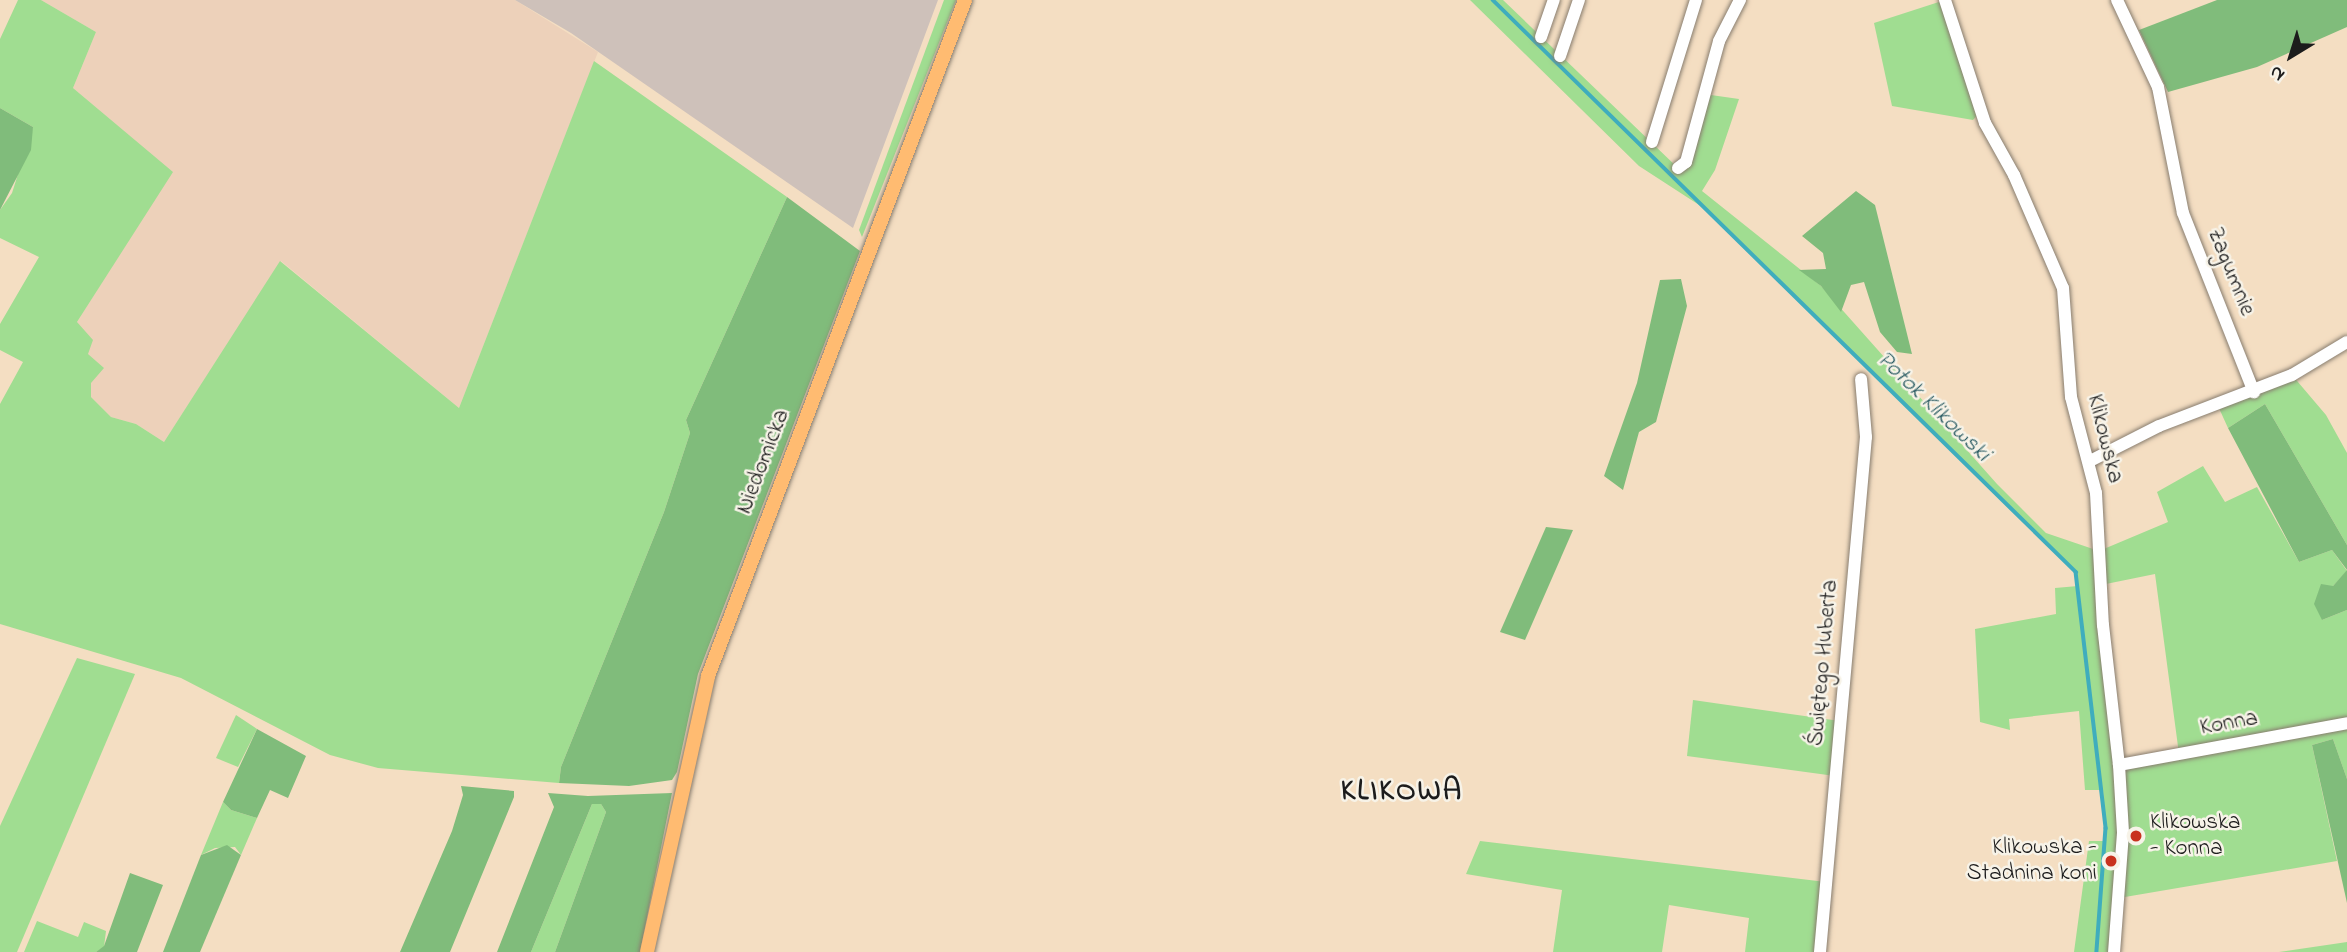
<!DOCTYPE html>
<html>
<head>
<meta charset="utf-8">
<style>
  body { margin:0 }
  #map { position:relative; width:2347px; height:952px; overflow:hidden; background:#f4dec2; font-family:"Indie Flower",sans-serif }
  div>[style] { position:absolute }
  .built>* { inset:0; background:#edd1ba }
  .industrial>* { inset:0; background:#cec1ba }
  .green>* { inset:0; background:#a0dd91 }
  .forest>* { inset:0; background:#80bc7b }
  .stream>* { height:3.5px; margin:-1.75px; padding:0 1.75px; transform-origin:1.75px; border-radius:1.75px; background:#3fadbd }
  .roads { filter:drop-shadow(0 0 2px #887d6f) drop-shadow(0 0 2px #887d6f) }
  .minor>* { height:12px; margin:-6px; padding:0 6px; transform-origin:6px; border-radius:6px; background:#fff }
  .major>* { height:14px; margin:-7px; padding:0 7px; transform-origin:7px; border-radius:7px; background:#ffbb71 }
  .dots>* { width:19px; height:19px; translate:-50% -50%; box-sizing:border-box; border:4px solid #f7f3e8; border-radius:50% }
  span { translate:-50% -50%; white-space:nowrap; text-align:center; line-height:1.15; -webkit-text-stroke:5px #f7f3e8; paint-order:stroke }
  .street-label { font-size:23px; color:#1c1c1c }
  .poi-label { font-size:23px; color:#1c1c1c }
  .left { translate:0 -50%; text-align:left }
  .right { translate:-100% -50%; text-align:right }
  .water-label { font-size:24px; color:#2c5d64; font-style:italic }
  .district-label { font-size:30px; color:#1c1c1c; font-weight:700; letter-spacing:2px }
  .north { position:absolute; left:2256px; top:21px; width:70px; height:70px; -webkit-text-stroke:5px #f7f3e8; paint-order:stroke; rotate:218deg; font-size:19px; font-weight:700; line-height:28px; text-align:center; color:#1c1c1c }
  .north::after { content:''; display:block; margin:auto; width:24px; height:32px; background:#1c1c1c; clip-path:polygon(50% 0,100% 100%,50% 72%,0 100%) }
</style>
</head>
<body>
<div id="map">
  <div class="built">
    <div style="clip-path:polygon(41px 0,515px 0,598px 52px,459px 408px,281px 261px,164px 442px,136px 424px,111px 417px,91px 397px,87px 354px,77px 322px,172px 172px,73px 88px,96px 32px)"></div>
  </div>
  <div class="industrial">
    <div style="clip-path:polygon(515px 0,938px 0,853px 228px,571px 33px)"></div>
  </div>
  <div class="green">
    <div style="clip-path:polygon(18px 0,41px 0,96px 32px,73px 88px,173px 172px,77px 322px,93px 340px,88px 354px,104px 368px,91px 383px,91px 397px,111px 417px,136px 424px,164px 442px,280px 261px,459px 408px,594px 61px,787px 197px,686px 420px,690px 433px,664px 512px,561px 767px,559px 783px,378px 768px,330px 755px,181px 678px,0 624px,0 404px,23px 362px,0 350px,0 324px,39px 257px,0 238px,0 210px,12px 193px,33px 127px,0 108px,0 39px)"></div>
    <div style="clip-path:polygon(944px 0,956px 0,862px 237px,859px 230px)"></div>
    <div style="clip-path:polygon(evenodd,1470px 0,1503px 0,1678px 168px,1704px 94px,1739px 99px,1715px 170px,1702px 191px,1821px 286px,1997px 484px,2046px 533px,2099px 551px,2168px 522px,2157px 492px,2203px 466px,2225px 502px,2257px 487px,2299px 562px,2332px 550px,2347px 571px,2333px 586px,2322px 620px,2347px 610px,2347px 779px,2333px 739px,2312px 745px,2337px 861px,2119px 898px,2115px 952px,2074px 952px,2089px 841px,2106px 841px,2103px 790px,2085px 790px,2079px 711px,2009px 719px,2010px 730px,1980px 722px,1975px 629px,2056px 614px,2055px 588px,2078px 586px,2076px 572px,1713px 214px,1639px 166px,1470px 0,2155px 574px,2179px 754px,2119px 764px,2101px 585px,2155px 574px)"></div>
    <div style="clip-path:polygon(1945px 0,1981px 111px,1973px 120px,1892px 106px,1874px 23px)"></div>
    <div style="clip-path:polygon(2292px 375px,2326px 415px,2347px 453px,2347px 545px,2265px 404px,2228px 428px,2218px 406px)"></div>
    <div style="clip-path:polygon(77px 658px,135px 674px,17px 952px,0 952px,0 826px)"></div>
    <div style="clip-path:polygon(1693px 700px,1840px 721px,1835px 776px,1687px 756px)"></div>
    <div style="clip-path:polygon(236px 715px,257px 729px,238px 767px,216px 758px)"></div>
    <div style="clip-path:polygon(223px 802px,231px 810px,257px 818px,241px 855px,235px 847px,215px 848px,201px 855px)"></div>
    <div style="clip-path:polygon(592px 804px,601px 804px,606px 812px,555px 952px,531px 952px)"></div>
    <div style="clip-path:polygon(1480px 841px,1826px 882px,1820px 952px,1745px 952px,1749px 918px,1669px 905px,1662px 952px,1553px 952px,1562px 890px,1466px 874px)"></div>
    <div style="clip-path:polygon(37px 921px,78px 937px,84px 922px,106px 931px,104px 947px,96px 952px,24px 952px)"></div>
    <div style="clip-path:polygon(2347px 942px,2347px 952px,2279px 952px)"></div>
  </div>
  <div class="forest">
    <div style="clip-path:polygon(2217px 0,2347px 0,2347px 27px,2257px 67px,2168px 92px,2139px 30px)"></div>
    <div style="clip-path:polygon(0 108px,33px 127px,31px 150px,0 210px)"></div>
    <div style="clip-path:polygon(1856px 191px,1875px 205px,1912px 354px,1897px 352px,1880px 332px,1864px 282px,1851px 285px,1841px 312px,1821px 286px,1799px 270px,1826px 269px,1823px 253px,1802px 236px)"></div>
    <div style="clip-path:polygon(787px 197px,860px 251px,698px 674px,677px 772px,672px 780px,629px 786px,559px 783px,561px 767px,664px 512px,690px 433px,686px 420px)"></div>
    <div style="clip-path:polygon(1681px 279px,1687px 306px,1656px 422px,1639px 432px,1623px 490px,1604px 476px,1637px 383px,1660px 280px)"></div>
    <div style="clip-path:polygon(2265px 404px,2347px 545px,2347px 610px,2322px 620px,2314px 604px,2321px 584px,2333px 586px,2347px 570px,2332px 550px,2299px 562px,2228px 428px)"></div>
    <div style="clip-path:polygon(1546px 527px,1573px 530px,1525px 640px,1500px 632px)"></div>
    <div style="clip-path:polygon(257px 729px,306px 756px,288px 798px,270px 790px,257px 818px,231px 810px,223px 802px)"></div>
    <div style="clip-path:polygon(2333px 739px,2347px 779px,2347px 903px,2312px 745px)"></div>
    <div style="clip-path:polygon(461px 786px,514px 791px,514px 797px,450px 952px,400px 952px,452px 831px,463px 795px)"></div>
    <div style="clip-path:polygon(548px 793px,588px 796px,672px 793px,640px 952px,555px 952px,606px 812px,601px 804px,592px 804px,531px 952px,497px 952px,554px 807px)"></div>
    <div style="clip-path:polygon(227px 845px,241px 855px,200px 952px,163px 952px,201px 855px)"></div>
    <div style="clip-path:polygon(130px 873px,163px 885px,137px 952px,96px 952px,104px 946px)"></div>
  </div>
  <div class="stream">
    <div style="left:1493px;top:0;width:817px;rotate:44.45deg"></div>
    <div style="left:2076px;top:572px;width:258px;rotate:83.3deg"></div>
    <div style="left:2106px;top:828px;width:124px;rotate:94.2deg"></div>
  </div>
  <div class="roads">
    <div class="minor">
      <div style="left:1945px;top:0;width:129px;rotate:72deg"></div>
      <div style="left:1985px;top:123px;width:60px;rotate:60.9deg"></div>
      <div style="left:2014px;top:175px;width:123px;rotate:66.6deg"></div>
      <div style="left:2063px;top:288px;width:109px;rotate:85.8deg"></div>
      <div style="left:2071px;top:397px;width:99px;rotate:75.4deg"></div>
      <div style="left:2096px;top:493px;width:132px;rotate:87deg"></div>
      <div style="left:2103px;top:625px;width:141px;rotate:83.5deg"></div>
      <div style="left:2119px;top:765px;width:68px;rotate:86.6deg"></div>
      <div style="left:2123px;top:833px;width:119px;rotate:94.3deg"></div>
      <div style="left:2117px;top:0;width:96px;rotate:64.8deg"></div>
      <div style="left:2158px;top:87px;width:128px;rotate:78.8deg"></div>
      <div style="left:2183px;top:213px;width:193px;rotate:68.4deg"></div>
      <div style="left:1541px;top:37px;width:39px;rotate:-71deg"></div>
      <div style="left:1560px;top:56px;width:59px;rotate:-71.3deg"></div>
      <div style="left:1652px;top:142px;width:149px;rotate:-72.8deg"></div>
      <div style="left:1678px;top:168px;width:10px;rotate:-37deg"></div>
      <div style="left:1686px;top:162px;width:125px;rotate:-74.7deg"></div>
      <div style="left:1719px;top:41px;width:46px;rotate:-62.9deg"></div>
      <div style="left:2090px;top:461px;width:77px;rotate:-26.9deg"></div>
      <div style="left:2159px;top:426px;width:142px;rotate:-21deg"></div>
      <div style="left:2292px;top:375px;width:64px;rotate:-31deg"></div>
      <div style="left:2119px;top:765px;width:232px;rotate:-10.4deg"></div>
      <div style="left:1820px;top:952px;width:517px;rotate:-84.9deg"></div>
      <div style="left:1866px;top:437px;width:58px;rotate:-94.9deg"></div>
    </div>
    <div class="major">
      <div style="left:647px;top:952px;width:283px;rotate:-77.5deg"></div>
      <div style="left:708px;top:676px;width:723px;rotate:-69.18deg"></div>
    </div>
  </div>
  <div class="dots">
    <div style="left:2136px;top:836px;background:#c8321e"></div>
    <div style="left:2111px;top:861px;background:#c8321e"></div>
  </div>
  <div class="street-label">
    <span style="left:2230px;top:272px;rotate:68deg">Zagumnie</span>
    <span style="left:2104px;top:439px;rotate:76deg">Klikowska</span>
    <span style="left:764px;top:462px;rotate:-69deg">Niedomicka</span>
    <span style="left:1824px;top:663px;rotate:-85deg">Świętego Huberta</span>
    <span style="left:2229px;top:724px;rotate:-10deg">Konna</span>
  </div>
  <div class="poi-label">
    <span class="left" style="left:2150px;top:836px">Klikowska<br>- Konna</span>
    <span class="right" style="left:2097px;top:861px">Klikowska -<br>Stadnina koni</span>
  </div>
  <div class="water-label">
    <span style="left:1933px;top:407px;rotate:44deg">Potok Klikowski</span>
  </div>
  <div class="district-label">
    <span style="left:1402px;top:792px">KLIKOWA</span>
  </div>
  <div class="north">N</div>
</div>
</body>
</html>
